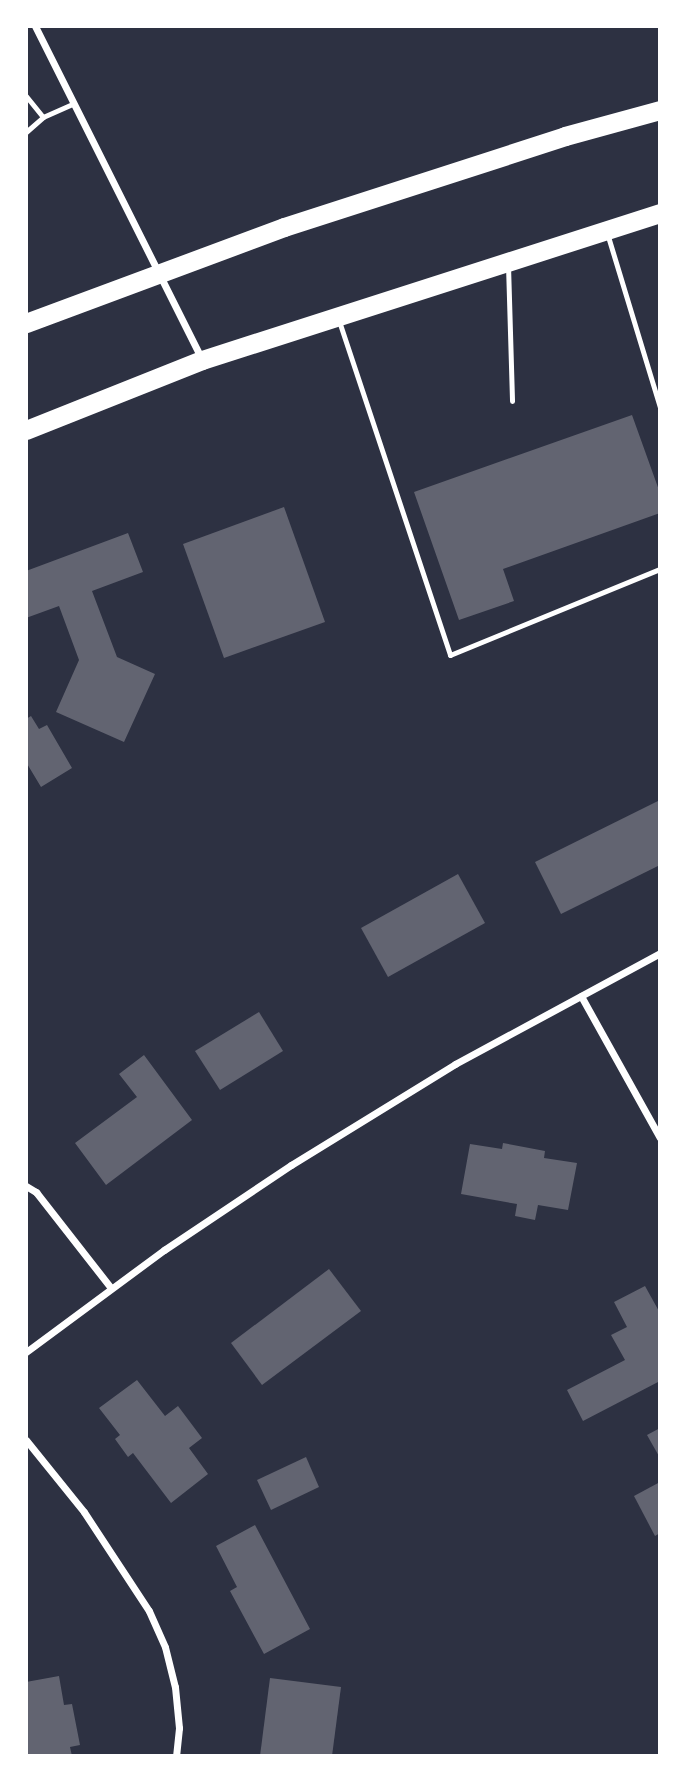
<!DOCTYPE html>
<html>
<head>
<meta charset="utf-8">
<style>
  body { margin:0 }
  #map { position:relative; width:686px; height:1782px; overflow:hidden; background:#2d3142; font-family:Manrope,sans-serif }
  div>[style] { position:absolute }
  .building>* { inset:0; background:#626471 }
  .service>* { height:5px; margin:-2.5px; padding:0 2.5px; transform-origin:2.5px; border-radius:2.5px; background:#fff }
  .minor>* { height:7px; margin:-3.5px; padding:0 3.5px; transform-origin:3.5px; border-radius:3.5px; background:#fff }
  .trunk>* { height:19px; margin:-9.5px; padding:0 9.5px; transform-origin:9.5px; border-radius:9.5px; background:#fff }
  span { translate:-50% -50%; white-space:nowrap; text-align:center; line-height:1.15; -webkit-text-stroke:7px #fff; paint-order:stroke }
  .frame { position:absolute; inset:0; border:28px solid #fff; pointer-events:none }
</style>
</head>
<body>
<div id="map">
  <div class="building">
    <div style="clip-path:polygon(632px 415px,660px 493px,660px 513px,503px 569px,514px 601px,459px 620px,414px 492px)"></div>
    <div style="clip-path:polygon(284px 507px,325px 622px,224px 658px,183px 544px)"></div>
    <div style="clip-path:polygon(128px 533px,143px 572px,92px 591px,117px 657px,155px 674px,124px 742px,56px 712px,79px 660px,59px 606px,26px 618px,26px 571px)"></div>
    <div style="clip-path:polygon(31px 716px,39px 729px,47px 725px,72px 768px,41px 787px,26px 762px,26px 719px)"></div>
    <div style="clip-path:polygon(660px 800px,660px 865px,561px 914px,535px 862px)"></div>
    <div style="clip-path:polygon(458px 874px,485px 923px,388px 977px,361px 928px)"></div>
    <div style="clip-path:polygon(259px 1012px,283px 1051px,220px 1090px,195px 1051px)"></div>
    <div style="clip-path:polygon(144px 1055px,192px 1120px,106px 1185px,75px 1143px,137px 1097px,119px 1074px)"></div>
    <div style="clip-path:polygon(503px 1143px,545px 1151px,544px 1158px,577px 1163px,568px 1210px,538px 1205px,535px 1220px,515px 1216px,517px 1204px,461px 1194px,470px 1144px,502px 1149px)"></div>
    <div style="clip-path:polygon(329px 1269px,361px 1311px,262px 1385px,231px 1343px)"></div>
    <div style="clip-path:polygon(645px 1286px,660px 1313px,660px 1381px,583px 1421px,567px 1390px,625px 1360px,611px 1335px,627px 1327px,614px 1302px)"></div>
    <div style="clip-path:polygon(137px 1380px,165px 1416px,178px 1406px,202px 1438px,189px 1448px,208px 1474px,171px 1503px,133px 1453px,128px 1457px,115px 1439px,120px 1435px,99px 1408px)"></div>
    <div style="clip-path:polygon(660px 1428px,660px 1458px,647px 1435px)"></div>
    <div style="clip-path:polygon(306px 1457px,319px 1487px,271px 1510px,257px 1480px)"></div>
    <div style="clip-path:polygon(660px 1482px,660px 1533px,655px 1536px,634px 1496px)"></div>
    <div style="clip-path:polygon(255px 1525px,310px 1629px,264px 1654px,230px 1591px,237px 1587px,216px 1546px)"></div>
    <div style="clip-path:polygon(59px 1676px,64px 1705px,72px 1704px,80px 1745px,70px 1747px,72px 1756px,26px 1756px,26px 1682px)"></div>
    <div style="clip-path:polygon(270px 1678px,341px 1687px,332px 1756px,260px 1756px)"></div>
  </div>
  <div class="service">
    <div style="left:26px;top:96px;width:27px;rotate:51deg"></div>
    <div style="left:43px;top:117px;width:34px;rotate:-24deg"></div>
    <div style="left:26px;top:132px;width:23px;rotate:-41deg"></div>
    <div style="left:607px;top:233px;width:182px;rotate:73.1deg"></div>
    <div style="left:508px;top:265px;width:136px;rotate:88.3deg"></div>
    <div style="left:339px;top:321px;width:352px;rotate:71.6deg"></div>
    <div style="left:450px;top:655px;width:227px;rotate:-22.3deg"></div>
  </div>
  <div class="minor">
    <div style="left:35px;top:26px;width:370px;rotate:63.4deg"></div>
    <div style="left:581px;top:996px;width:162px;rotate:60.9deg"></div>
    <div style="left:26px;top:1186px;width:12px;rotate:31deg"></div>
    <div style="left:36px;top:1192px;width:122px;rotate:52deg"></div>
    <div style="left:26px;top:1352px;width:172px;rotate:-36.5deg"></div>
    <div style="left:164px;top:1250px;width:153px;rotate:-33.8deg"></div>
    <div style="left:291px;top:1165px;width:193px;rotate:-31.6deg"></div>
    <div style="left:455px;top:1064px;width:233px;rotate:-28.4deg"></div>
    <div style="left:26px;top:1440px;width:92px;rotate:51.1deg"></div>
    <div style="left:84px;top:1512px;width:118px;rotate:56.7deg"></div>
    <div style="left:149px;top:1611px;width:39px;rotate:66deg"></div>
    <div style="left:165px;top:1647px;width:41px;rotate:76deg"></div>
    <div style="left:175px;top:1687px;width:41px;rotate:84.4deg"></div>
    <div style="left:179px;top:1728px;width:28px;rotate:96deg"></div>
  </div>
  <div class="trunk">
    <div style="left:26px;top:323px;width:275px;rotate:-20.4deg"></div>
    <div style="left:284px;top:227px;width:295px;rotate:-17.9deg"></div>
    <div style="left:565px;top:136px;width:98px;rotate:-15.3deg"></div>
    <div style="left:26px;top:430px;width:189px;rotate:-21.7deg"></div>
    <div style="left:202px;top:360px;width:481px;rotate:-17.8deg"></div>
  </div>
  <div class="frame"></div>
</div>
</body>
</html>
